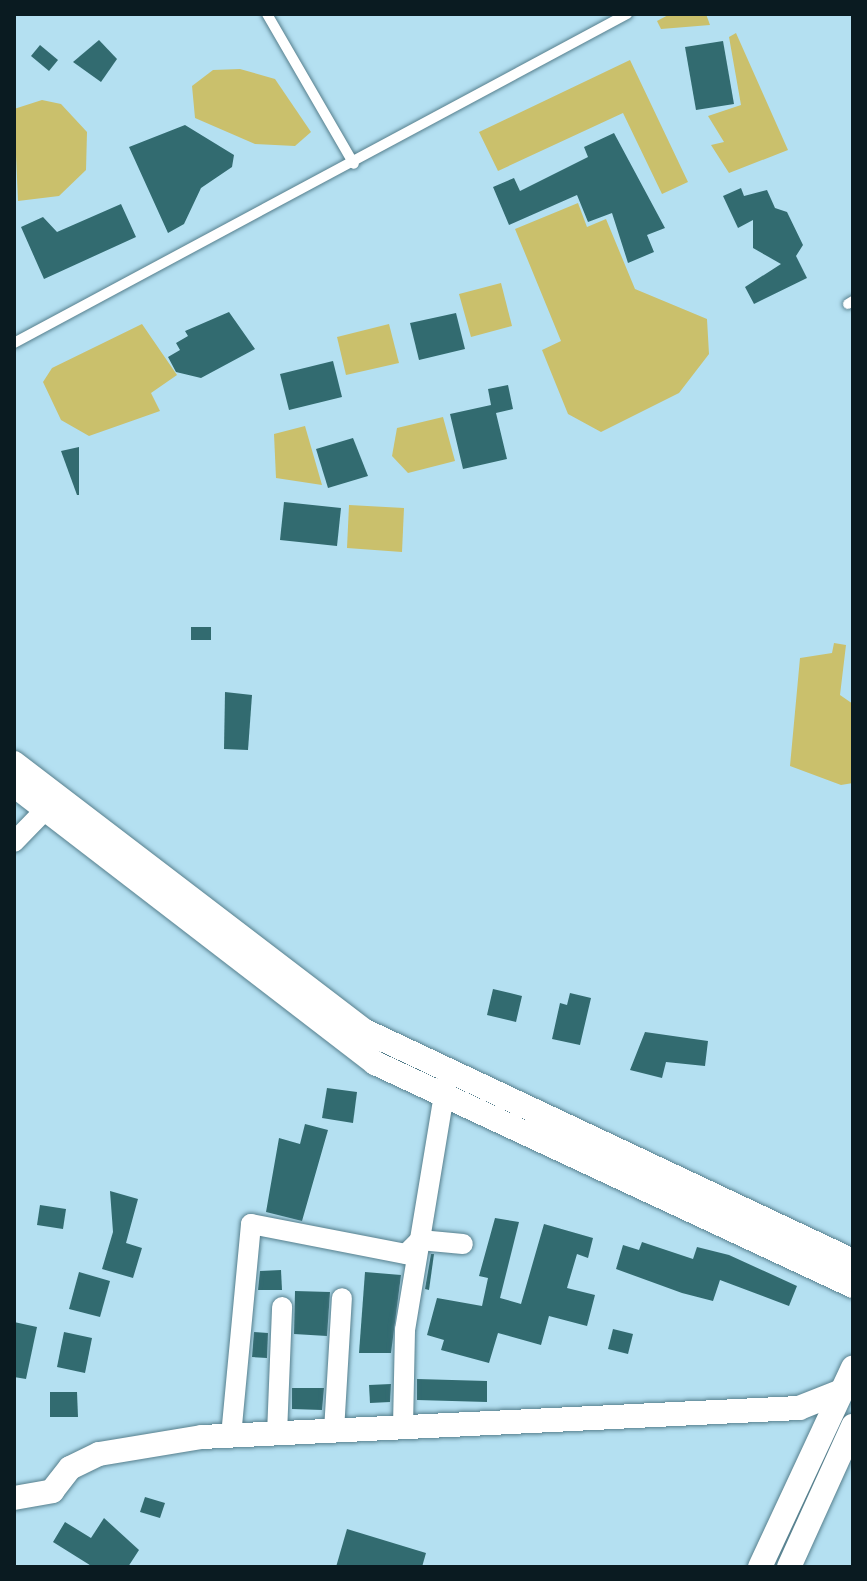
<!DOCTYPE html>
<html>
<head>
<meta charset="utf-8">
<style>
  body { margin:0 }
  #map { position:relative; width:867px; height:1581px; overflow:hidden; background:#b4e0f1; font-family:"Crimson Pro",serif }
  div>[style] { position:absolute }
  .green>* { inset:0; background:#cac06c }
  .building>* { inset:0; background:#326b70 }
  .roads { filter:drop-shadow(0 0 2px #567f8d) drop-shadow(0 0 2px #567f8d) }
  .service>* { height:10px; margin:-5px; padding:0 5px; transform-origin:5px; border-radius:5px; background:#fff }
  .minor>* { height:20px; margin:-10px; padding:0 10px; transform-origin:10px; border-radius:10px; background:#fff }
  .tertiary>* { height:24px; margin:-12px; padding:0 12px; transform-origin:12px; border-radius:12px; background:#fff }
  span { translate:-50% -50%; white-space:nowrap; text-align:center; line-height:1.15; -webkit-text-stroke:8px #f2fbfe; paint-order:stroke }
  .frame { position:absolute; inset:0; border:16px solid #0a1b21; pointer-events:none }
</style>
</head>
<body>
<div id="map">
  <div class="green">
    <div style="clip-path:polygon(670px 14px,706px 14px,710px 25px,661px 29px,657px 21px)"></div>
    <div style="clip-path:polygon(736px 33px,788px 150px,729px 173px,711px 145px,724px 142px,708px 116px,741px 105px,729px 37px)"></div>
    <div style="clip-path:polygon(630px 60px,688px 182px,662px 194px,623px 113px,498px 171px,479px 132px)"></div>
    <div style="clip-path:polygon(240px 69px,275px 79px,311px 132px,295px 146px,255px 144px,195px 118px,192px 86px,213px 70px)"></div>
    <div style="clip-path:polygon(42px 100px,61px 104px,87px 132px,86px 170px,59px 196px,18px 201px,14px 109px)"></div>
    <div style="clip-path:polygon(578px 203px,587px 227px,606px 219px,635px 289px,707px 319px,709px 354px,679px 393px,601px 432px,568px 414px,542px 350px,561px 341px,515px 229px)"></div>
    <div style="clip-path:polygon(501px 283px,512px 326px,471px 337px,459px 294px)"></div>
    <div style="clip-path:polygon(142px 324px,177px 375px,151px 393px,160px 411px,89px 436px,61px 420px,43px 382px,52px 368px)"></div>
    <div style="clip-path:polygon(389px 324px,399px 363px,346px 375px,337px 337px)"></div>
    <div style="clip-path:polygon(443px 417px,455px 461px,408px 473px,392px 456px,397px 428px)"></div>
    <div style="clip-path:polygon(305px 426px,322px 485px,276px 478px,274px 434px)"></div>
    <div style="clip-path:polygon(349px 505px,404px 508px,402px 552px,347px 548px)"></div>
    <div style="clip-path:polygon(834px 643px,846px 645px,840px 695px,853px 704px,853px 783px,841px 785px,790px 766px,800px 658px,832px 653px)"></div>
  </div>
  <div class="building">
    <div style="clip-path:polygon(99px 40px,117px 59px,101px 82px,73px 62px)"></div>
    <div style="clip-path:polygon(723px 41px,734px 104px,696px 110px,685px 47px)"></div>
    <div style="clip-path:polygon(40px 45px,58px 60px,49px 71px,31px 56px)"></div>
    <div style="clip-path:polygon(185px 125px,234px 155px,232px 167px,201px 188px,184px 224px,168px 233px,129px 147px)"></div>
    <div style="clip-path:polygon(614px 133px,665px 228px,647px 235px,654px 252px,628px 263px,612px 213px,588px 222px,577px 195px,509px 225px,493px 187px,514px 178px,520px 191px,588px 157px,584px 147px)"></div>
    <div style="clip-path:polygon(741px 188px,744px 196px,767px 190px,775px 208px,787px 212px,803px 245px,796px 256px,807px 278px,754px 304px,745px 287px,781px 264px,753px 248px,753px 220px,738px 228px,723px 196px)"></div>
    <div style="clip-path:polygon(121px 204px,136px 237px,44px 279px,21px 227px,43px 217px,57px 232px)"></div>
    <div style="clip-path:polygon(229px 312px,255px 349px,201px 378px,176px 372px,168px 357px,180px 350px,176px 343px,188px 336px,185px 331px)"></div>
    <div style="clip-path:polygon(456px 313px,465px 349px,419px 360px,410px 323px)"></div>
    <div style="clip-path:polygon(333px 361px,342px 397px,289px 410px,280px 374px)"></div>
    <div style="clip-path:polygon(508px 385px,513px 409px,496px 413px,507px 459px,463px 469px,450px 414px,491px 405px,488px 389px)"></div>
    <div style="clip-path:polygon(353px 438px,368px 476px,328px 488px,316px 449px)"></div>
    <div style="clip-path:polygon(79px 447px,79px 495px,77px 495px,61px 451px)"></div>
    <div style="clip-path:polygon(284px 502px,341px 508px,337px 546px,280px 540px)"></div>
    <div style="clip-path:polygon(191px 627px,211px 627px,211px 640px,191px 640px)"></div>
    <div style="clip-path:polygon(225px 692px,252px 695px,248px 750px,224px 749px)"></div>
    <div style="clip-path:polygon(493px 989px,522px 996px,516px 1022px,487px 1015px)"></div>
    <div style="clip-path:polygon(570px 993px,591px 998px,580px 1045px,552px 1039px,560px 1003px,567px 1005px)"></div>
    <div style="clip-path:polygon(645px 1032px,708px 1041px,705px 1066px,666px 1062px,662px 1078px,630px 1070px)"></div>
    <div style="clip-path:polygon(327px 1088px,357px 1092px,353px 1123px,322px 1118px)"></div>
    <div style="clip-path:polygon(305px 1124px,328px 1130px,302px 1221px,266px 1212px,279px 1138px,300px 1144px)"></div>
    <div style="clip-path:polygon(110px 1191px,138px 1199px,126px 1243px,142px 1248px,133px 1278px,102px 1269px,113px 1232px)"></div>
    <div style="clip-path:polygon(40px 1205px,66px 1209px,63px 1229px,37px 1225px)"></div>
    <div style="clip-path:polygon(495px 1218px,519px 1222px,500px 1298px,521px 1304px,544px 1224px,593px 1238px,588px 1258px,577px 1254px,567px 1288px,595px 1295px,587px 1326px,549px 1316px,541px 1345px,498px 1333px,489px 1363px,441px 1350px,444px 1340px,427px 1335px,437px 1298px,482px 1306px,488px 1278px,479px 1276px)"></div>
    <div style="clip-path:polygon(642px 1242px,693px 1259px,697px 1247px,729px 1255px,797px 1286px,789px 1306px,720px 1280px,713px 1301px,682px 1293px,616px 1269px,623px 1245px,639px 1250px)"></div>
    <div style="clip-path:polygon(431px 1254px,434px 1254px,429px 1290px,425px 1289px)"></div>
    <div style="clip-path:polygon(281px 1270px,282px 1290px,258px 1290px,260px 1271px)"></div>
    <div style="clip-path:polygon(79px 1272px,110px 1281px,100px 1317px,69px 1309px)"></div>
    <div style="clip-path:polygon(365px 1272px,401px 1275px,391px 1353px,359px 1353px)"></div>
    <div style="clip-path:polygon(295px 1291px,330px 1292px,327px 1336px,294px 1334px)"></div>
    <div style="clip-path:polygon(14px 1322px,37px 1327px,26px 1379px,14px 1377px)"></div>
    <div style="clip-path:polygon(613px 1329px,633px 1334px,628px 1354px,608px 1349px)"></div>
    <div style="clip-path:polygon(64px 1332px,92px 1338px,85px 1373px,57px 1367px)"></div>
    <div style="clip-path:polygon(254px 1332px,268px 1333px,267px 1358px,252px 1357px)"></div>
    <div style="clip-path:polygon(417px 1379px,487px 1381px,487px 1402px,417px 1400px)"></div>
    <div style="clip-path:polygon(391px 1384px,390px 1402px,370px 1403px,369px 1385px)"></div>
    <div style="clip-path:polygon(292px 1388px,324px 1388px,322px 1410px,292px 1409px)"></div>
    <div style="clip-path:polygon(50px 1392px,77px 1392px,78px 1417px,50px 1417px)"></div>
    <div style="clip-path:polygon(145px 1497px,165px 1503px,160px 1518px,140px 1512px)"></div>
    <div style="clip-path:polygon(104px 1518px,139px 1550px,128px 1567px,93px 1567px,53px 1542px,65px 1522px,91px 1538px)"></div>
    <div style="clip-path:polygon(347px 1529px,426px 1553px,422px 1567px,336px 1567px)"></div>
  </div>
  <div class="roads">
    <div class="service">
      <div style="left:267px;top:14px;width:173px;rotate:59.9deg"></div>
      <div style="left:848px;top:304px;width:6px;rotate:-31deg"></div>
      <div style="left:14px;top:343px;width:696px;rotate:-28.22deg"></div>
    </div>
    <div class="minor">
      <div style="left:14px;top:842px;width:45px;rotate:-45.9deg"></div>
      <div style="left:403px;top:1426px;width:96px;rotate:-88.8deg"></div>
      <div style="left:405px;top:1330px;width:250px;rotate:-80.6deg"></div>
      <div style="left:334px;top:1431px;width:133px;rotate:-86.6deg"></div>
      <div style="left:277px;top:1434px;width:127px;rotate:-87.7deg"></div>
      <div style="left:231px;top:1436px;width:213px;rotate:-84.6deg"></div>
      <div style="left:251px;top:1224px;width:158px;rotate:11deg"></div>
      <div style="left:406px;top:1254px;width:20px;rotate:-45deg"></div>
      <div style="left:420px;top:1240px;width:43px;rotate:5.3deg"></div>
    </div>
    <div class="tertiary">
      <div style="left:14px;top:763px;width:439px;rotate:37.4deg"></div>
      <div style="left:363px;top:1030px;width:542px;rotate:25.24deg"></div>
      <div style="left:14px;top:785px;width:456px;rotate:37.6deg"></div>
      <div style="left:375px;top:1063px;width:527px;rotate:25.01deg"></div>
      <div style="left:14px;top:1498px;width:39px;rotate:-10deg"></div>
      <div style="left:52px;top:1491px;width:29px;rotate:-52deg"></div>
      <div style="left:70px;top:1468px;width:32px;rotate:-26deg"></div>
      <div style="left:99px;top:1454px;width:104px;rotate:-9.4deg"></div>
      <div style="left:202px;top:1437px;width:598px;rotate:-2.78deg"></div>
      <div style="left:799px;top:1408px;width:43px;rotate:-21.8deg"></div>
      <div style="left:760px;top:1567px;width:220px;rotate:-65deg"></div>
      <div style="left:789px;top:1567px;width:155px;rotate:-65.6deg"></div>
    </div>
  </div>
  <div class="frame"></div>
</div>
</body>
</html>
